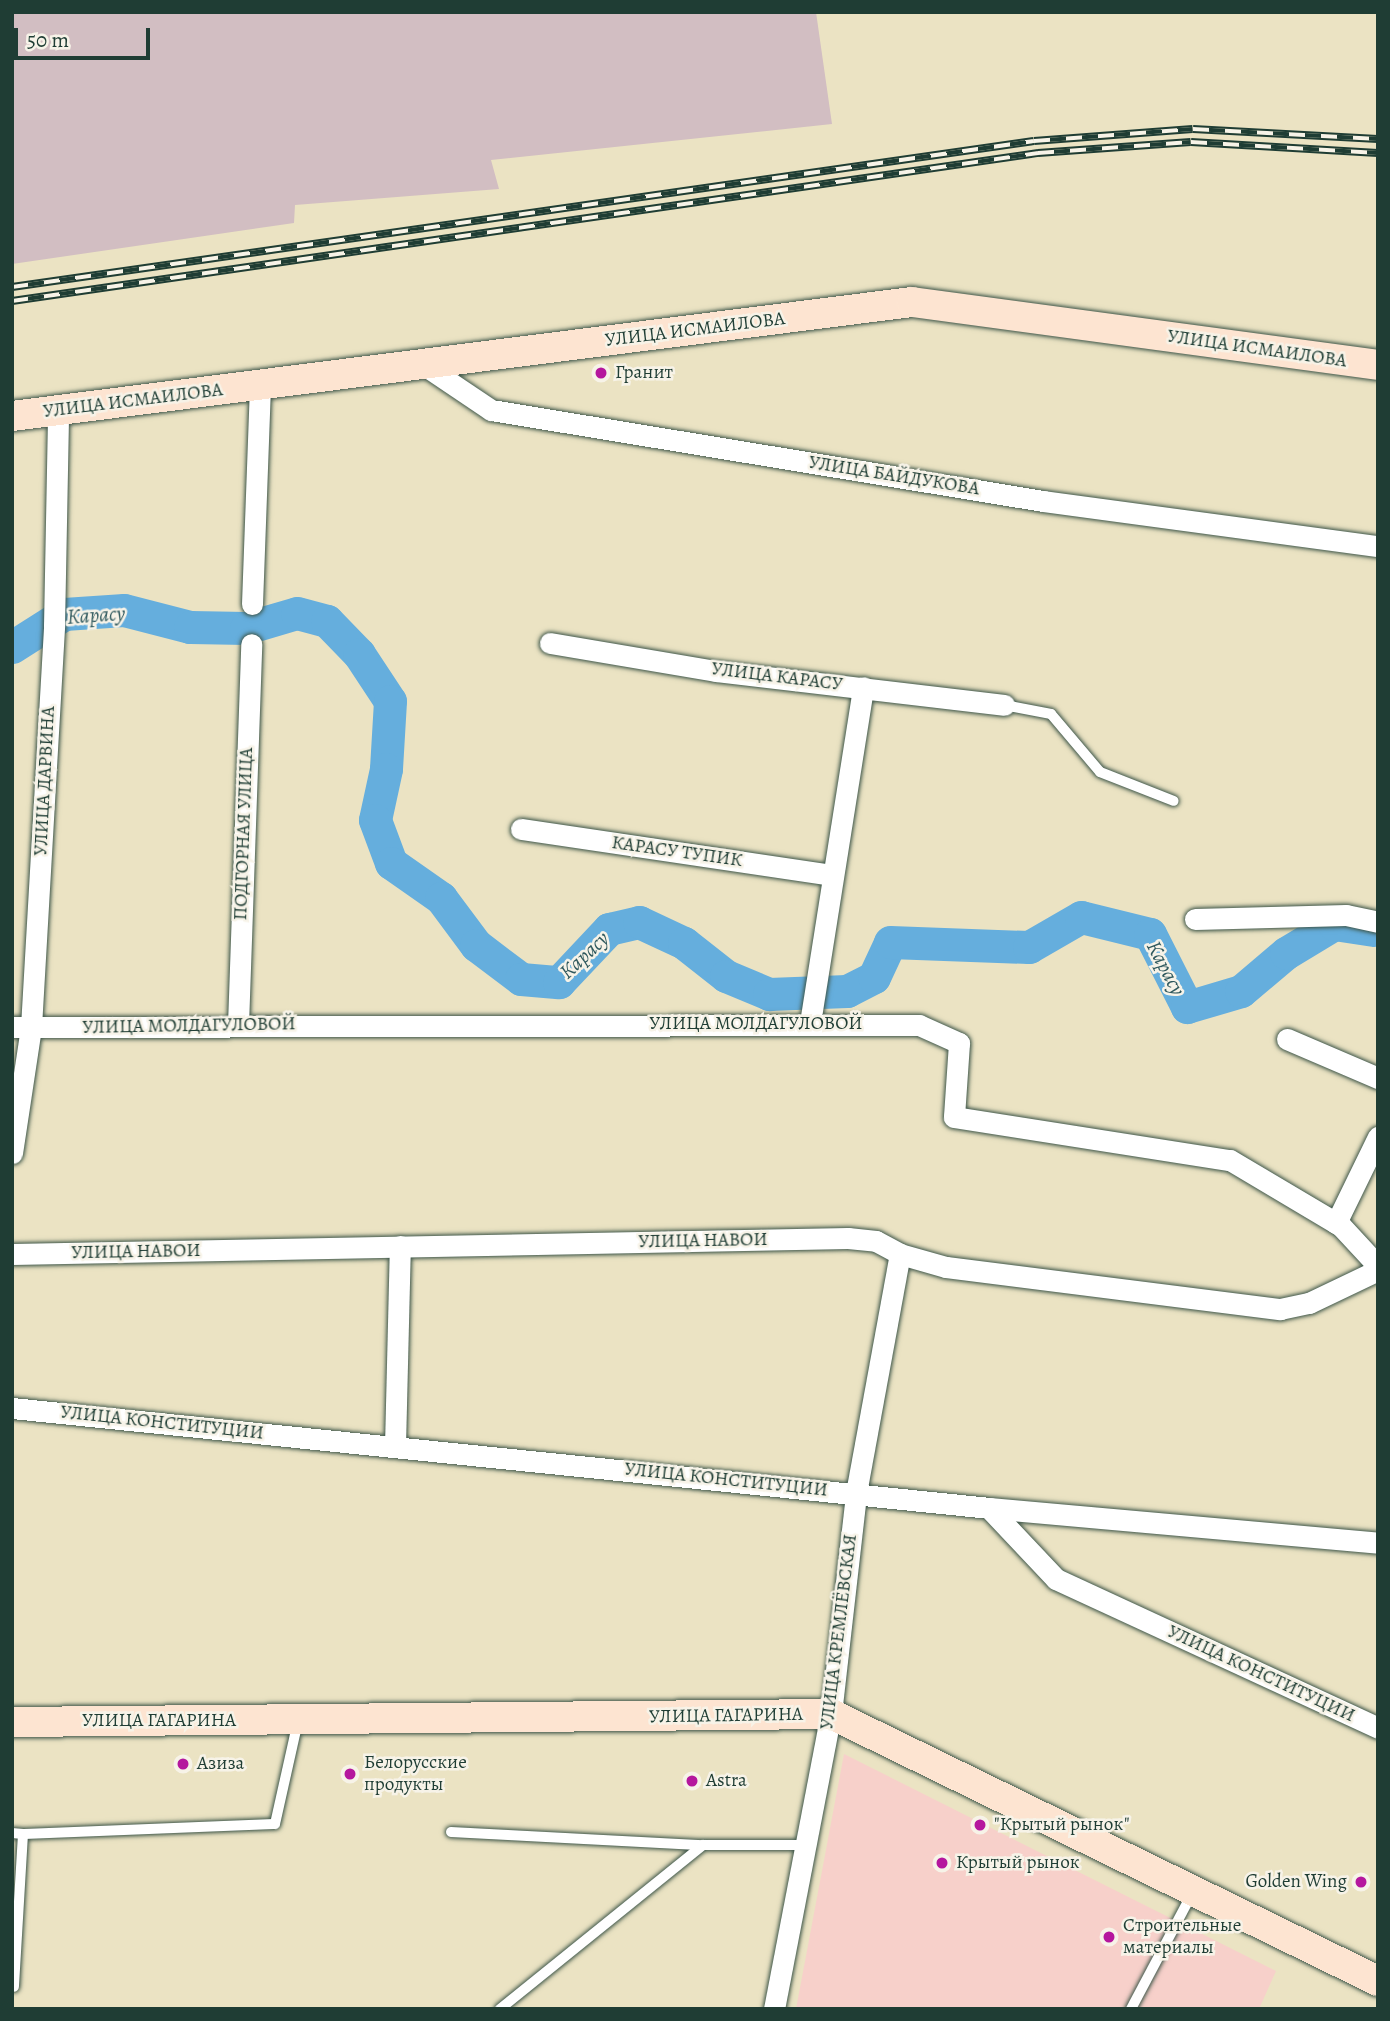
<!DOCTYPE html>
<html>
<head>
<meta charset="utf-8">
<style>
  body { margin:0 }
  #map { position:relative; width:1390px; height:2021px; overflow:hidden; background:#ebe3c3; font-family:Alegreya,serif }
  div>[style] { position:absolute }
  .built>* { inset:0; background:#f7d0ca }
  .industrial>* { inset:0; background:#d2bec2 }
  .river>* { height:33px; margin:-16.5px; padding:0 16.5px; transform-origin:16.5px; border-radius:16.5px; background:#65aedd }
  .roads { filter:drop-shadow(0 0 2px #3e5649) drop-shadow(0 0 2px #3e5649) }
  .service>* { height:10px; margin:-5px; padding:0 5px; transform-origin:5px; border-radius:5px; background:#fff }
  .minor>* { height:21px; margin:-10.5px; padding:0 10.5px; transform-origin:10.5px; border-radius:10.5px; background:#fff }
  .secondary>* { height:30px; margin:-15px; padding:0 15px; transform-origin:15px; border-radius:15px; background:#fde4d1 }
  .rail>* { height:8px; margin-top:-4px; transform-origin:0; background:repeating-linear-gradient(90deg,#f7f3e8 0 16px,#1f3d34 0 32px); box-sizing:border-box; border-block:2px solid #1f3d34 }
  .dots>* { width:19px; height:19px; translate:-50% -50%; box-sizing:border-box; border:4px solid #f7f3e8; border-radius:50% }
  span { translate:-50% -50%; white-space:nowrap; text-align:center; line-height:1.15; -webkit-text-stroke:5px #f7f3e8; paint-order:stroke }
  .street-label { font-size:19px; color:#1f3d34 }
  .poi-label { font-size:19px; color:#1f3d34 }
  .left { translate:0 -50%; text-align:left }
  .right { translate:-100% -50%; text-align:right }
  .water-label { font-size:21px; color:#30595e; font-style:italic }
  .frame { position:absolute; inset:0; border:14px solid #1f3d34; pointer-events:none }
  .scale { position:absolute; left:14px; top:28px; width:136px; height:32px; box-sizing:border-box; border:4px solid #1f3d34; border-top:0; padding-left:9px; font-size:21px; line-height:24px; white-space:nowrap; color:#1f3d34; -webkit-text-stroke:5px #f7f3e8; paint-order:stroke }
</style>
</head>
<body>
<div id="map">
  <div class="built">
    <div style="clip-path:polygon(844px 1754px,1276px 1971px,1259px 2009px,796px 2009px)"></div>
  </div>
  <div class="industrial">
    <div style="clip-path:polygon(12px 12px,816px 12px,832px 124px,491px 160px,499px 189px,295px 205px,294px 223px,12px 264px)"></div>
  </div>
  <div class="river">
    <div style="left:12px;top:647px;width:62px;rotate:-32.4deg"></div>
    <div style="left:64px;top:614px;width:60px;rotate:-3.8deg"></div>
    <div style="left:124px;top:610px;width:68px;rotate:14.4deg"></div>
    <div style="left:190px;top:627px;width:56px;rotate:1deg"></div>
    <div style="left:246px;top:628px;width:53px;rotate:-16.4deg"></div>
    <div style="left:297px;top:613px;width:31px;rotate:15deg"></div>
    <div style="left:327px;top:621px;width:46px;rotate:45.9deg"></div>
    <div style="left:359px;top:654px;width:56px;rotate:56.6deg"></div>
    <div style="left:390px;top:701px;width:68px;rotate:93.4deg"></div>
    <div style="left:386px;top:769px;width:52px;rotate:102.2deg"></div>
    <div style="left:375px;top:820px;width:46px;rotate:69.6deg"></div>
    <div style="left:391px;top:863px;width:61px;rotate:35deg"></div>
    <div style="left:441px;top:898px;width:59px;rotate:53.3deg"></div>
    <div style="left:476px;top:945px;width:56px;rotate:37.1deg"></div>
    <div style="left:521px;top:979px;width:38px;rotate:5deg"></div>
    <div style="left:559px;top:982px;width:73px;rotate:-46.7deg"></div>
    <div style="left:609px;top:929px;width:31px;rotate:-13deg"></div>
    <div style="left:639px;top:922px;width:50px;rotate:25deg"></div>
    <div style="left:684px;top:943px;width:53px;rotate:38.2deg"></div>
    <div style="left:726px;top:976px;width:47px;rotate:22.7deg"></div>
    <div style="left:769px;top:994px;width:78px;rotate:-2.2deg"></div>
    <div style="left:847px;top:991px;width:30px;rotate:-27deg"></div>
    <div style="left:874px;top:977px;width:38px;rotate:-65deg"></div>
    <div style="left:890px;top:942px;width:139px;rotate:2.1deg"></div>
    <div style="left:1029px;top:947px;width:60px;rotate:-30deg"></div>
    <div style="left:1081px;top:917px;width:71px;rotate:13.8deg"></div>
    <div style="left:1150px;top:934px;width:82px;rotate:63.1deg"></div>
    <div style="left:1187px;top:1007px;width:56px;rotate:-16.5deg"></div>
    <div style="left:1241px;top:991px;width:59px;rotate:-40.2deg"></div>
    <div style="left:1286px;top:953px;width:56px;rotate:-31.1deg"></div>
    <div style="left:1334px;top:924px;width:40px;rotate:8.5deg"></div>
  </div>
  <div class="roads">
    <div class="service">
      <div style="left:1004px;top:705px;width:48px;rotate:10.8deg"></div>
      <div style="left:1051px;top:714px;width:76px;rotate:49.8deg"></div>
      <div style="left:1100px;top:772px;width:79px;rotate:21.4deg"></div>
      <div style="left:451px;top:1832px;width:252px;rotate:3deg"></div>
      <div style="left:703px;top:1845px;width:103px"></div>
      <div style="left:12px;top:1833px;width:11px;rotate:5deg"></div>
      <div style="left:23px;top:1834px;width:153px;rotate:93.4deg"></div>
      <div style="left:23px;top:1834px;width:252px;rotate:-2.3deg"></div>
      <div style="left:275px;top:1824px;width:106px;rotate:-77.4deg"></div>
      <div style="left:500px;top:2009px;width:261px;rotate:-38.9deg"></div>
      <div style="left:1131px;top:2009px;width:130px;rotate:-62.1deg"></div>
    </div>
    <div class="minor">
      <div style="left:424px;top:365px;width:81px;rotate:33.9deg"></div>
      <div style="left:491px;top:410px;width:559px;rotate:9.36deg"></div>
      <div style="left:1043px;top:501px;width:338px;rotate:7.7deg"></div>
      <div style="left:252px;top:604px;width:218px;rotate:-87.9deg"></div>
      <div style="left:550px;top:643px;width:168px;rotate:9.6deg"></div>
      <div style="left:716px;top:671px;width:290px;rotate:6.7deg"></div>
      <div style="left:521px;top:829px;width:315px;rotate:8.4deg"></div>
      <div style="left:1195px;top:919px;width:151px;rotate:-1.5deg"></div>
      <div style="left:1346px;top:915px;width:33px;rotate:12deg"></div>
      <div style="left:810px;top:1023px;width:340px;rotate:-81deg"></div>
      <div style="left:238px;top:1025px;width:381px;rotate:-88deg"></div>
      <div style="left:12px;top:1027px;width:907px;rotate:-0.13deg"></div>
      <div style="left:919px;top:1025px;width:44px;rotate:24.2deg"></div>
      <div style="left:959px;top:1043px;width:74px;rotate:93.9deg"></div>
      <div style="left:954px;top:1117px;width:279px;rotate:8.9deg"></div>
      <div style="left:1230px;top:1160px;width:129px;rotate:30.7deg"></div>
      <div style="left:1341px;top:1226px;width:54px;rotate:47.2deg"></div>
      <div style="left:1287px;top:1039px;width:99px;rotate:23.2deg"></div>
      <div style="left:12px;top:1153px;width:127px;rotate:-81.4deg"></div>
      <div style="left:31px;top:1027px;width:402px;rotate:-86.7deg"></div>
      <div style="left:54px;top:626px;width:217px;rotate:-88.9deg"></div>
      <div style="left:1336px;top:1223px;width:96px;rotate:-64deg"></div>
      <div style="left:12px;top:1254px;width:836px;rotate:-1.1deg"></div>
      <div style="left:848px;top:1238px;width:28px;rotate:6deg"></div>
      <div style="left:876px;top:1241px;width:27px;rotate:28deg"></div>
      <div style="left:900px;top:1254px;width:48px;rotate:15.8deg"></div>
      <div style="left:946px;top:1267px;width:337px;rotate:7.2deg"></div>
      <div style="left:1280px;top:1309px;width:30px;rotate:-12deg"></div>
      <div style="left:1309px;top:1303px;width:76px;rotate:-25.6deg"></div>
      <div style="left:12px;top:1408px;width:982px;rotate:5.84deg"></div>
      <div style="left:989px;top:1508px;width:98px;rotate:46.7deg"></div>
      <div style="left:1056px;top:1579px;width:355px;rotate:24.8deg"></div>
      <div style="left:395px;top:1446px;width:200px;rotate:-88.6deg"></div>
      <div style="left:989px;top:1508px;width:391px;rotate:5.1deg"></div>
      <div style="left:774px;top:2009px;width:300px;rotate:-79.1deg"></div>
      <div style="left:831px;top:1714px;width:222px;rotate:-83.5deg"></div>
      <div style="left:856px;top:1493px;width:243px;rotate:-79.6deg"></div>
    </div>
    <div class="secondary">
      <div style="left:12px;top:416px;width:907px;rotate:-7.22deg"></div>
      <div style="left:912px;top:302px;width:470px;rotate:7.7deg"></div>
      <div style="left:12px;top:1722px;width:819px;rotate:-0.56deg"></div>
      <div style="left:831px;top:1714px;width:609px;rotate:26.02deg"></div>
    </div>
  </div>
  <div class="rail">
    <div style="left:12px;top:287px;width:1032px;rotate:-8.13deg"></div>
    <div style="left:1034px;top:141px;width:159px;rotate:-4.3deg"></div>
    <div style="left:1193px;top:129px;width:185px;rotate:3.1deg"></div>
    <div style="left:12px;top:301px;width:1037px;rotate:-8.21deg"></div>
    <div style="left:1038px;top:153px;width:153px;rotate:-4.1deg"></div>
    <div style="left:1191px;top:142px;width:187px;rotate:3.4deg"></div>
  </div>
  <div class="dots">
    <div style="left:601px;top:373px;background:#b5179e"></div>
    <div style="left:183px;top:1764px;background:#b5179e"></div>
    <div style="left:350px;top:1774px;background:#b5179e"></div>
    <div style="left:692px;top:1781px;background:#b5179e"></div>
    <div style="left:980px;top:1825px;background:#b5179e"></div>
    <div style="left:942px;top:1863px;background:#b5179e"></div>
    <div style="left:1361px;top:1882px;background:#b5179e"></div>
    <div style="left:1109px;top:1937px;background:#b5179e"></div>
  </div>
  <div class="street-label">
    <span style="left:695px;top:330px;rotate:-7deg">УЛИЦА ИСМАИЛОВА</span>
    <span style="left:1257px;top:349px;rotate:8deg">УЛИЦА ИСМАИЛОВА</span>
    <span style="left:133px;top:401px;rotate:-7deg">УЛИЦА ИСМАИЛОВА</span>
    <span style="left:894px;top:476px;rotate:9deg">УЛИЦА БАЙДУКОВА</span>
    <span style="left:777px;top:677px;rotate:7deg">УЛИЦА КАРАСУ</span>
    <span style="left:45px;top:781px;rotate:-87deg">УЛИЦА ДАРВИНА</span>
    <span style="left:244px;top:834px;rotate:-88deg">ПОДГОРНАЯ УЛИЦА</span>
    <span style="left:677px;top:852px;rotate:8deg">КАРАСУ ТУПИК</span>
    <span style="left:756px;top:1024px">УЛИЦА МОЛДАГУЛОВОЙ</span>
    <span style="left:189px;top:1026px;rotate:-1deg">УЛИЦА МОЛДАГУЛОВОЙ</span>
    <span style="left:703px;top:1241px;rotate:-1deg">УЛИЦА НАВОИ</span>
    <span style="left:136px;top:1252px;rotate:-1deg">УЛИЦА НАВОИ</span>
    <span style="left:162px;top:1423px;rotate:6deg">УЛИЦА КОНСТИТУЦИИ</span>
    <span style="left:726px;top:1480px;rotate:6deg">УЛИЦА КОНСТИТУЦИИ</span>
    <span style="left:839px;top:1632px;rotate:-83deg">УЛИЦА КРЕМЛЁВСКАЯ</span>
    <span style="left:1261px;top:1674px;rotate:25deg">УЛИЦА КОНСТИТУЦИИ</span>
    <span style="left:726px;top:1716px;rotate:-1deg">УЛИЦА ГАГАРИНА</span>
    <span style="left:159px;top:1721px">УЛИЦА ГАГАРИНА</span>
  </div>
  <div class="poi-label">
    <span class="left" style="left:615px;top:373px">Гранит</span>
    <span class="left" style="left:364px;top:1774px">Белорусские<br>продукты</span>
    <span class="left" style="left:197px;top:1764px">Азиза</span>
    <span class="left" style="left:706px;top:1781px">Astra</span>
    <span class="left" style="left:994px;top:1825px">"Крытый рынок"</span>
    <span class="left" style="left:956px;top:1863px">Крытый рынок</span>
    <span class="right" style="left:1347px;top:1882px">Golden Wing</span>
    <span class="left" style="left:1123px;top:1937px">Строительные<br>материалы</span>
  </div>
  <div class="water-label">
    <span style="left:96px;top:615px;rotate:-4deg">Карасу</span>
    <span style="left:584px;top:955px;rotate:-43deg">Карасу</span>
    <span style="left:1166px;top:968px;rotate:62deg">Карасу</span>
  </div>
  <div class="frame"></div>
  <div class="scale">50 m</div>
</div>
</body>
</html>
